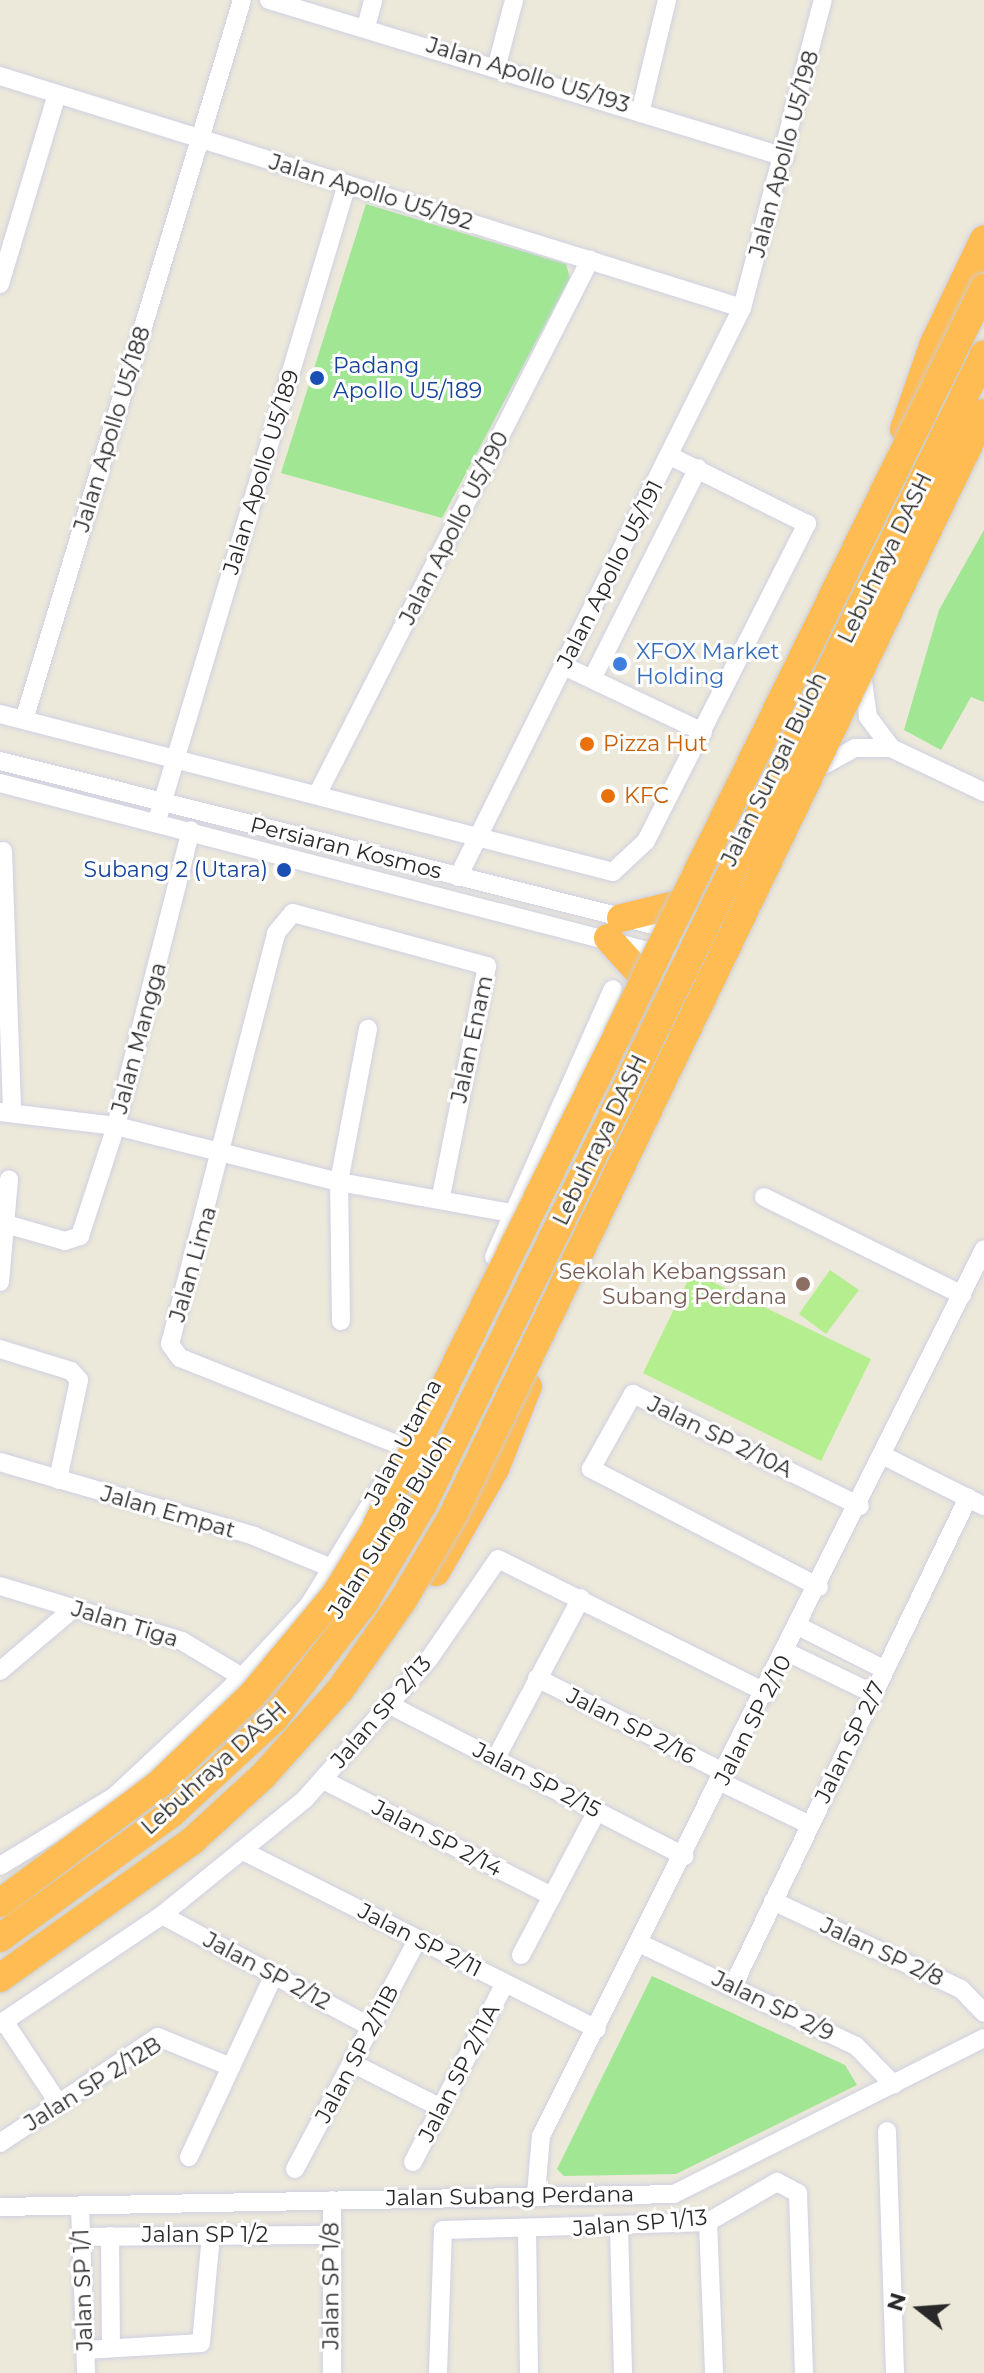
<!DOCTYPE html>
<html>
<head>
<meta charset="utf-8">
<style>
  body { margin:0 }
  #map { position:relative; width:984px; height:2373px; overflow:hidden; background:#ece8da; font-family:Montserrat,sans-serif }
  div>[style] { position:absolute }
  .green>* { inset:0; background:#a0e693 }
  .pitch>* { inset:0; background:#b4ee8e }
  .roads { filter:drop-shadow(0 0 2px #cfd0e3) drop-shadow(0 0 2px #cfd0e3) }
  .minor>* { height:18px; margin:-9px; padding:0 9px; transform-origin:9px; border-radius:9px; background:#fff }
  .highway>* { height:28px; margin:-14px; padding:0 14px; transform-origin:14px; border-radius:14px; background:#ffbc53 }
  .bridges { filter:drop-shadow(0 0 2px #ccc) drop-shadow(0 0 2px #ccc) }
  .highway-bridge>* { height:28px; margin:-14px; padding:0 14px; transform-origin:14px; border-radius:14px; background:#ffbc53 }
  .dots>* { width:22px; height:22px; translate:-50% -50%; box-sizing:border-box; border:4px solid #fff; border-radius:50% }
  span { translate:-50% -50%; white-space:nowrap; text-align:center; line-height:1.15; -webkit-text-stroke:6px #fff; paint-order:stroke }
  .street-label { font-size:22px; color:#292929 }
  .transit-label { font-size:22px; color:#164399 }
  .left { translate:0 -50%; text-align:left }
  .right { translate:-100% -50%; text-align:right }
  .shop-label { font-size:22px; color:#366cbe }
  .food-label { font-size:22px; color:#c56008 }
  .education-label { font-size:22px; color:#785e54 }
  .north { position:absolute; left:880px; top:2269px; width:80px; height:80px; -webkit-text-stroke:6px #fff; paint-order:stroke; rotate:287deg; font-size:22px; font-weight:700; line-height:32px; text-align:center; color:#292929 }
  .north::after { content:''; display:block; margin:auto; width:28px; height:36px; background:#292929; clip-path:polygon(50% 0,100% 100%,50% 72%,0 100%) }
</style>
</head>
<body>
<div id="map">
  <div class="green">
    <div style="clip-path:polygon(366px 204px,566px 264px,570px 278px,442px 518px,281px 473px)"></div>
    <div style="clip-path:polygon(984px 530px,984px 702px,971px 697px,941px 750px,904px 730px,939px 610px)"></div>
    <div style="clip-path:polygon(652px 1976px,845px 2065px,857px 2085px,676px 2174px,564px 2176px,557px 2169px)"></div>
  </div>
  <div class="pitch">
    <div style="clip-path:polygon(830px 1270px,859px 1290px,826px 1334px,799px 1314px)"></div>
    <div style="clip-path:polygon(692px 1272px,871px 1359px,821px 1461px,643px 1373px)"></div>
  </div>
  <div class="roads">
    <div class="minor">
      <div style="left:269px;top:0;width:539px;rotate:16.92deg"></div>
      <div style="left:366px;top:27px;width:28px;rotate:-75deg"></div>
      <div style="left:497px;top:65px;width:67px;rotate:-75.3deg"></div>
      <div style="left:0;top:76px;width:777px;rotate:17.36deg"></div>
      <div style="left:641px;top:109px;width:112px;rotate:-76.6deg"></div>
      <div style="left:0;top:284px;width:198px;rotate:-73.3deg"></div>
      <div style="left:564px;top:666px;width:154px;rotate:25.4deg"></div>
      <div style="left:592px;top:679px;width:236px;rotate:-63.3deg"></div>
      <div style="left:863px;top:681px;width:36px;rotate:82deg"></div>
      <div style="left:868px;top:717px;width:39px;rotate:53deg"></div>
      <div style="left:0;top:714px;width:633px;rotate:14.45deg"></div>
      <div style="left:613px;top:872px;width:45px;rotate:-43.2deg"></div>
      <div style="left:646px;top:841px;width:356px;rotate:-63.1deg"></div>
      <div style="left:807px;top:524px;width:153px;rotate:-153.6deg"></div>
      <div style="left:24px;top:720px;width:752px;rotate:-73.15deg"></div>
      <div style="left:0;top:761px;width:694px;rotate:14.1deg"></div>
      <div style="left:673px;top:930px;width:38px;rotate:25deg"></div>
      <div style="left:826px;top:764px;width:33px;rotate:-29deg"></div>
      <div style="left:855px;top:748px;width:36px"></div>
      <div style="left:891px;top:748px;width:103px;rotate:25.3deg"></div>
      <div style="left:0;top:783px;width:721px;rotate:14.54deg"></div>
      <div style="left:317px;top:795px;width:601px;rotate:-62.97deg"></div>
      <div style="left:159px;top:814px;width:657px;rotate:-73.38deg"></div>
      <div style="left:3px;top:851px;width:262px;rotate:88deg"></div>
      <div style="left:458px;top:877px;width:636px;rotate:-63.48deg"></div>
      <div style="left:742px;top:308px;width:318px;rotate:-75.3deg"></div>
      <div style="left:0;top:1112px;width:117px;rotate:6.9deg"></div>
      <div style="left:116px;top:1126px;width:230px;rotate:14.1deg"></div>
      <div style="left:339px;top:1182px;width:175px;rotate:10.2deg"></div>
      <div style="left:764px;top:1197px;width:221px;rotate:26.3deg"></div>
      <div style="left:6px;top:1224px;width:61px;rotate:16.1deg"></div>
      <div style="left:65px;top:1241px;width:16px;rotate:-18deg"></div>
      <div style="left:80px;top:1236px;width:116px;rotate:-71.9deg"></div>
      <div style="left:116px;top:1126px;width:305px;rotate:-75.8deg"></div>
      <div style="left:494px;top:1257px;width:293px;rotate:-66.1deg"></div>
      <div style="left:0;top:1282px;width:103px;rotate:-85deg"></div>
      <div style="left:341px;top:1321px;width:139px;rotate:-90.8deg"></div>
      <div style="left:339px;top:1182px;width:156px;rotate:-79.3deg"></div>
      <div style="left:0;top:1349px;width:74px;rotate:17.2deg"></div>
      <div style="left:71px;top:1371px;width:12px;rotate:48deg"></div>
      <div style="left:79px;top:1380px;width:102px;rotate:101.9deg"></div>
      <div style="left:404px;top:1447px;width:241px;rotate:-158.3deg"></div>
      <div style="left:180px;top:1358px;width:17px;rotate:-126deg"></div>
      <div style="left:170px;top:1344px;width:424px;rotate:-75.5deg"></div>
      <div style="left:276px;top:933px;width:26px;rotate:-50deg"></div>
      <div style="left:293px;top:913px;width:201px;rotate:15.3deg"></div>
      <div style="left:487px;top:966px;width:235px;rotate:101.3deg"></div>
      <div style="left:884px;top:1456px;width:112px;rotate:26.6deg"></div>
      <div style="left:0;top:1462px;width:265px;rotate:16.2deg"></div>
      <div style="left:254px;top:1536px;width:87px;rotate:22.4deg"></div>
      <div style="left:0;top:1586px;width:190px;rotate:16.8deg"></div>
      <div style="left:182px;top:1641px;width:70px;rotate:31deg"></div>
      <div style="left:819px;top:1587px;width:257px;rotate:-152.6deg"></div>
      <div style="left:591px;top:1469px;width:86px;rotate:-60.8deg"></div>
      <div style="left:633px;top:1394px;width:253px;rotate:26.3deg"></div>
      <div style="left:800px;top:1627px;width:95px;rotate:26.8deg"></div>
      <div style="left:787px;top:1652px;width:97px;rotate:25.8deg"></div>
      <div style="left:0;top:1671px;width:97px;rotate:-40.4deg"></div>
      <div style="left:537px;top:1678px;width:211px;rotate:26.8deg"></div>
      <div style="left:390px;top:1705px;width:331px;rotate:27.2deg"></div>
      <div style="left:496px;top:1758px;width:181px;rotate:-62deg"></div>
      <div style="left:323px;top:1780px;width:257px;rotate:26.9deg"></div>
      <div style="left:721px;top:1782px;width:99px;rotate:25.8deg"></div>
      <div style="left:243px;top:1851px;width:396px;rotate:26.7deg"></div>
      <div style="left:0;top:1866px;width:135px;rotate:-31.3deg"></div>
      <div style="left:115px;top:1796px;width:174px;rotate:-43.1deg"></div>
      <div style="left:242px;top:1677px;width:98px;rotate:-47.1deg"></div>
      <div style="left:309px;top:1605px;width:150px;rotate:-58.6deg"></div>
      <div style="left:773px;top:1901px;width:208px;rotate:25.1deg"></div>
      <div style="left:961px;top:1989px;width:33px;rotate:46deg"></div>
      <div style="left:162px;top:1915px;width:237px;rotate:28.2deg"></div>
      <div style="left:639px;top:1943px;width:240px;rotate:25.4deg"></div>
      <div style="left:856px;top:2046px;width:54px;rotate:45.7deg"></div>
      <div style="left:521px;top:1955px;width:163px;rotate:-62.2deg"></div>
      <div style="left:733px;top:1986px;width:542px;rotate:-64.29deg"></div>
      <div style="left:4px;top:2021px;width:100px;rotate:56.5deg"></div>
      <div style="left:0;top:2024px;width:195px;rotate:-33.9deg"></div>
      <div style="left:162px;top:1915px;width:184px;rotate:-39deg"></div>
      <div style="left:305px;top:1799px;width:187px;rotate:-48.5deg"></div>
      <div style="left:429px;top:1659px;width:121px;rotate:-55.4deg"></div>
      <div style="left:498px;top:1559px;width:301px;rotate:26.5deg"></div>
      <div style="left:352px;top:2063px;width:100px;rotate:26.8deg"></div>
      <div style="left:887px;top:2131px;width:242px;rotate:88.1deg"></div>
      <div style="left:0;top:2143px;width:190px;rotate:-33.9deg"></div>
      <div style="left:158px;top:2037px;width:79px;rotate:22.3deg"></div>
      <div style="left:189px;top:2157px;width:201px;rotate:-65deg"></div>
      <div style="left:413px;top:2162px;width:201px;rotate:-62.8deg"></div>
      <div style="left:295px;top:2169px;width:261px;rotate:-61.9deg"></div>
      <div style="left:536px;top:2194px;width:58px;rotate:-85.1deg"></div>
      <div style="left:541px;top:2136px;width:991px;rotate:-63.46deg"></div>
      <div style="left:332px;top:2200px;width:173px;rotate:90deg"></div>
      <div style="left:80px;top:2206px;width:167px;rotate:87.9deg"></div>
      <div style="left:0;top:2207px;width:674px;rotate:-1.1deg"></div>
      <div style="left:674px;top:2194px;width:347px;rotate:-26.7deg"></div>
      <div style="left:708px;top:2222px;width:151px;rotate:87.7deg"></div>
      <div style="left:619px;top:2228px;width:145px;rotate:88.4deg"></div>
      <div style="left:527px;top:2229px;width:144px;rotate:89.2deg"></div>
      <div style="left:110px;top:2236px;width:111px;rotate:89.5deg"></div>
      <div style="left:81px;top:2237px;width:248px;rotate:-0.5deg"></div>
      <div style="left:86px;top:2350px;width:115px;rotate:-3.5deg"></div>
      <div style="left:201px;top:2343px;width:108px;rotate:-84.7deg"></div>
      <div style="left:438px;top:2373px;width:143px;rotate:-88deg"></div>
      <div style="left:443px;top:2230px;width:265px;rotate:-1.7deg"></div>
      <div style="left:708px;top:2222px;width:80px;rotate:-30.1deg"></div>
      <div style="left:777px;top:2182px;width:24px;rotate:28deg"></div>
      <div style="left:798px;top:2193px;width:180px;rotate:88.1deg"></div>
    </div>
    <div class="highway">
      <div style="left:904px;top:429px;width:91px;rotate:-70.8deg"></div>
      <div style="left:934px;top:343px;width:115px;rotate:-64.3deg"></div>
      <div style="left:823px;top:663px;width:90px;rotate:-71.2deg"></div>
      <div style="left:621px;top:918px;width:63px;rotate:-13.8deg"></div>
      <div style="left:682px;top:903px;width:58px;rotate:-38.7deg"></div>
      <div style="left:608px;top:938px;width:57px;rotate:47.9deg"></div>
      <div style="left:646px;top:980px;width:61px;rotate:94.7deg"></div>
      <div style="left:436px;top:1572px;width:119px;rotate:-60.2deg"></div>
      <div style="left:495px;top:1469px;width:89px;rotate:-68.3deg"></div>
      <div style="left:229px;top:1746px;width:124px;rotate:-48.6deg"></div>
      <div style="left:311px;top:1653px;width:174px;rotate:-56.9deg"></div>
    </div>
  </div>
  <div class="bridges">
    <div class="highway-bridge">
      <div style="left:0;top:1903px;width:197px;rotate:-36.8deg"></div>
      <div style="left:158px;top:1785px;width:130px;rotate:-43.8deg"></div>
      <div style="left:252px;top:1695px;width:130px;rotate:-50.3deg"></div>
      <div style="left:335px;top:1595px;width:73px;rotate:-58.5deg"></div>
      <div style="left:373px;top:1533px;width:1387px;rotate:-63.86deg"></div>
      <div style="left:0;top:1938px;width:213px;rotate:-36deg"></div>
      <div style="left:172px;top:1813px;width:139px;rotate:-42.7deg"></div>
      <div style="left:274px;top:1719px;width:147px;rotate:-52.2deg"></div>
      <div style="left:364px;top:1603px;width:115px;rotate:-59.2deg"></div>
      <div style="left:423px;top:1504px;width:1279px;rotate:-63.98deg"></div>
      <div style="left:0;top:1978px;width:236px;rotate:-35.5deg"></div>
      <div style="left:192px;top:1841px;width:96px;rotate:-42.5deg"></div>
      <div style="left:263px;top:1776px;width:115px;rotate:-48.2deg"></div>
      <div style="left:340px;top:1690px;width:110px;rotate:-55deg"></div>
      <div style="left:403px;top:1600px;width:99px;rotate:-59.5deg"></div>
      <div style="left:453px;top:1515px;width:1223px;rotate:-64.27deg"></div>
    </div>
  </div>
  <div class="dots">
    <div style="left:317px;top:378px;background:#1a4fb4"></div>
    <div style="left:620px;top:664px;background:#3f7fe0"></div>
    <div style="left:587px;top:744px;background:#e8710a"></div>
    <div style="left:608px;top:796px;background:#e8710a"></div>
    <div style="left:284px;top:870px;background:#1a4fb4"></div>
    <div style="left:803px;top:1284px;background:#8d6e63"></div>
  </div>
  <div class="street-label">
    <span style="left:528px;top:75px;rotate:17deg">Jalan Apollo U5/193</span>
    <span style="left:784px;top:154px;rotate:-75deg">Jalan Apollo U5/198</span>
    <span style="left:371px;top:192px;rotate:17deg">Jalan Apollo U5/192</span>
    <span style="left:112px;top:429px;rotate:-73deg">Jalan Apollo U5/188</span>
    <span style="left:261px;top:472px;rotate:-73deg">Jalan Apollo U5/189</span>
    <span style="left:454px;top:528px;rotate:-63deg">Jalan Apollo U5/190</span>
    <span style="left:885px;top:558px;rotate:-64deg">Lebuhraya DASH</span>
    <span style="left:610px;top:574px;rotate:-63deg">Jalan Apollo U5/191</span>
    <span style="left:774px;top:769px;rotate:-64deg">Jalan Sungai Buloh</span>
    <span style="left:346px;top:848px;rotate:14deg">Persiaran Kosmos</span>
    <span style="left:139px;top:1038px;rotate:-75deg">Jalan Mangga</span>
    <span style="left:472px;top:1039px;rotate:-78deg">Jalan Enam</span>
    <span style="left:600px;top:1140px;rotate:-64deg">Lebuhraya DASH</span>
    <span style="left:193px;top:1264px;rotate:-74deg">Jalan Lima</span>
    <span style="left:720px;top:1437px;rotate:26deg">Jalan SP 2/10A</span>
    <span style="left:403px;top:1442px;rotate:-62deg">Jalan Utama</span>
    <span style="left:168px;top:1512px;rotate:16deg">Jalan Empat</span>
    <span style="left:390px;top:1526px;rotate:-58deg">Jalan Sungai Buloh</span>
    <span style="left:125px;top:1624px;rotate:17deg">Jalan Tiga</span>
    <span style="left:381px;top:1712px;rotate:-49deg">Jalan SP 2/13</span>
    <span style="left:753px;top:1720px;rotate:-63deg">Jalan SP 2/10</span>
    <span style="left:631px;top:1726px;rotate:27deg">Jalan SP 2/16</span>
    <span style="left:850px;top:1742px;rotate:-64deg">Jalan SP 2/7</span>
    <span style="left:214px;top:1768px;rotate:-42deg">Lebuhraya DASH</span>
    <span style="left:537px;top:1780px;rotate:27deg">Jalan SP 2/15</span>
    <span style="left:437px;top:1838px;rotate:27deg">Jalan SP 2/14</span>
    <span style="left:420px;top:1940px;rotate:27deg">Jalan SP 2/11</span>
    <span style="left:882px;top:1952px;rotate:25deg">Jalan SP 2/8</span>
    <span style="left:267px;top:1971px;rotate:28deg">Jalan SP 2/12</span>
    <span style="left:773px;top:2006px;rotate:26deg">Jalan SP 2/9</span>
    <span style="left:357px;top:2054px;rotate:-62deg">Jalan SP 2/11B</span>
    <span style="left:459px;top:2073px;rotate:-63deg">Jalan SP 2/11A</span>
    <span style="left:93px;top:2084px;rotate:-32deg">Jalan SP 2/12B</span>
    <span style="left:510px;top:2196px;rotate:-1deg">Jalan Subang Perdana</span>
    <span style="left:640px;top:2223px;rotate:-5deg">Jalan SP 1/13</span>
    <span style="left:205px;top:2235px">Jalan SP 1/2</span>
    <span style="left:331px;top:2286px;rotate:-90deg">Jalan SP 1/8</span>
    <span style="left:83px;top:2290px;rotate:-92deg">Jalan SP 1/1</span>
  </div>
  <div class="transit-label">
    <span class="left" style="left:333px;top:378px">Padang<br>Apollo U5/189</span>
    <span class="right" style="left:268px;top:870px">Subang 2 (Utara)</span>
  </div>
  <div class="shop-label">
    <span class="left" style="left:636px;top:664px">XFOX Market<br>Holding</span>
  </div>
  <div class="food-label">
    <span class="left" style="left:603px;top:744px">Pizza Hut</span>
    <span class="left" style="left:624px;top:796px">KFC</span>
  </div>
  <div class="education-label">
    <span class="right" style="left:787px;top:1284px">Sekolah Kebangssan<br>Subang Perdana</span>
  </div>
  <div class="north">N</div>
</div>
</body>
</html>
